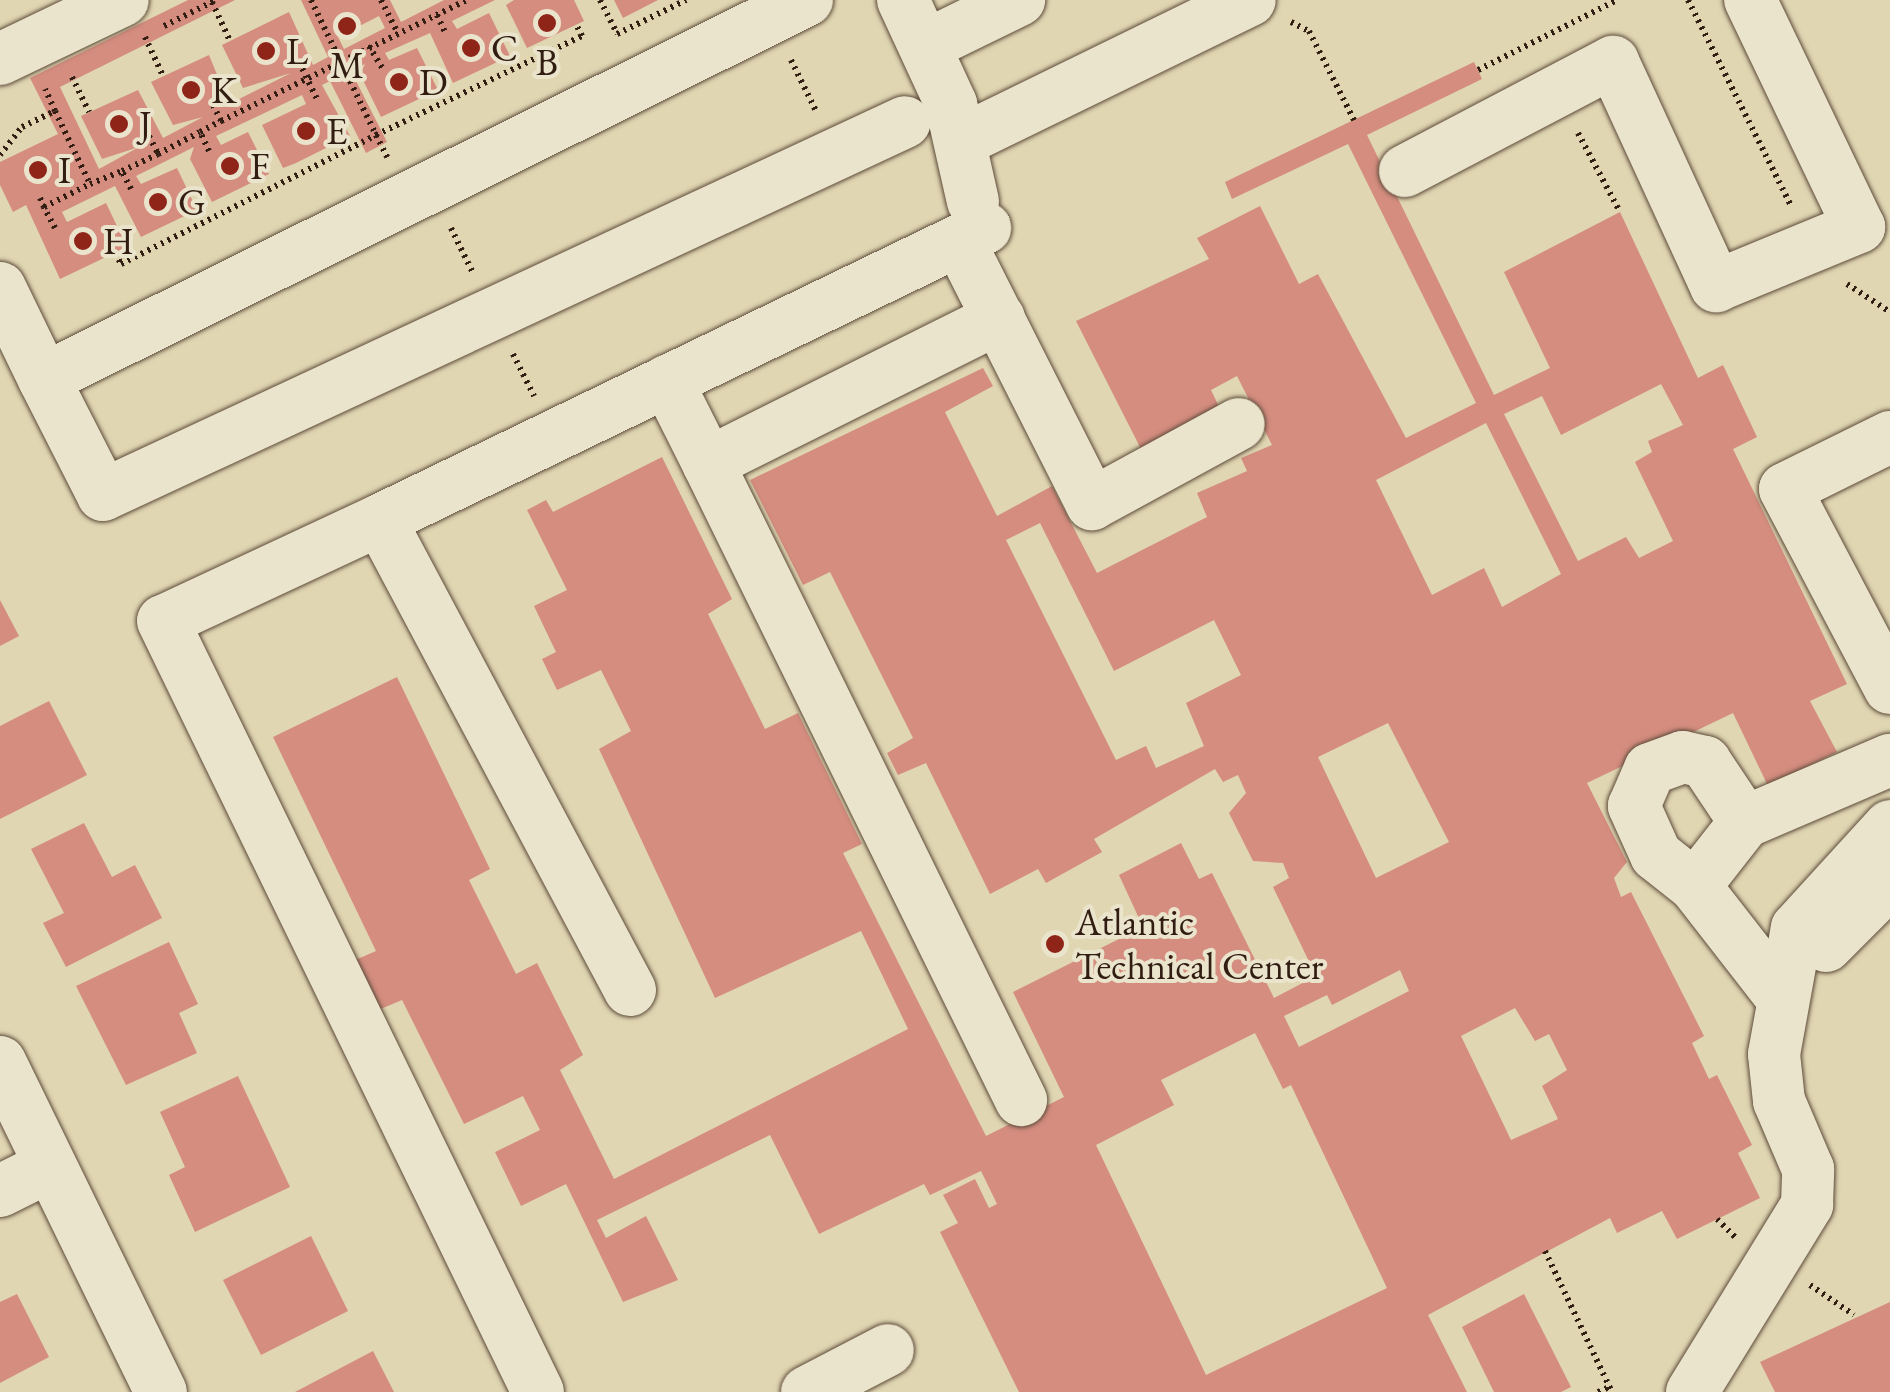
<!DOCTYPE html>
<html>
<head>
<meta charset="utf-8">
<style>
  body { margin:0 }
  #map { position:relative; width:1890px; height:1392px; overflow:hidden; background:#e0d6b2; font-family:"EB Garamond",serif }
  div>[style] { position:absolute }
  .building>* { inset:0; background:#d48d7f }
  .path>* { height:6px; margin-top:-3px; transform-origin:0; background:repeating-linear-gradient(90deg,#311d12 0 2.5px,transparent 0 7.5px) }
  .roads { filter:drop-shadow(0 0 2px #5d4b3a) drop-shadow(0 0 2px #5d4b3a) }
  .minor>* { height:52px; margin:-26px; padding:0 26px; transform-origin:26px; border-radius:26px; background:#ebe4cd }
  .dots>* { width:28px; height:28px; translate:-50% -50%; box-sizing:border-box; border:5px solid #ebe4cd; border-radius:50% }
  span { translate:-50% -50%; white-space:nowrap; text-align:center; line-height:1.15; -webkit-text-stroke:8px #ebe4cd; paint-order:stroke }
  .poi-label { font-size:38px; color:#311d12 }
  .left { translate:0 -50%; text-align:left }
</style>
</head>
<body>
<div id="map">
  <div class="building">
    <div style="clip-path:polygon(evenodd,188px 0,235px 0,60px 87px,99px 169px,139px 147px,102px 159px,81px 116px,138px 90px,163px 138px,203px 117px,173px 125px,151px 82px,209px 55px,229px 104px,291px 73px,243px 88px,222px 45px,230px 41px,289px 12px,313px 65px,328px 57px,301px 0,390px 0,401px 22px,444px 0,495px 0,452px 21px,457px 29px,489px 13px,510px 56px,453px 83px,430px 33px,385px 53px,389px 60px,417px 48px,438px 90px,381px 117px,360px 74px,365px 64px,351px 71px,387px 142px,366px 153px,330px 81px,322px 85px,350px 136px,296px 163px,283px 168px,262px 125px,306px 104px,302px 95px,216px 136px,221px 145px,248px 132px,269px 174px,212px 202px,190px 159px,194px 147px,136px 176px,141px 184px,177px 168px,197px 210px,141px 237px,115px 186px,62px 212px,67px 222px,106px 203px,127px 247px,60px 279px,26px 205px,13px 212px,0 185px,0 162px,58px 134px,30px 78px,188px 0,379px 16px,385px 28px,344px 49px,338px 37px,379px 16px)"></div>
    <div style="clip-path:polygon(514px 0,574px 0,584px 21px,527px 48px,506px 5px)"></div>
    <div style="clip-path:polygon(614px 0,658px 0,623px 18px)"></div>
    <div style="clip-path:polygon(evenodd,1474px 62px,1482px 79px,1367px 135px,1494px 395px,1550px 368px,1504px 272px,1620px 212px,1698px 378px,1723px 365px,1757px 437px,1733px 449px,1847px 684px,1810px 701px,1837px 752px,1768px 786px,1733px 713px,1587px 783px,1627px 862px,1614px 878px,1621px 897px,1631px 892px,1704px 1036px,1692px 1043px,1709px 1079px,1717px 1075px,1752px 1145px,1738px 1153px,1760px 1198px,1677px 1239px,1662px 1211px,1617px 1233px,1610px 1218px,1428px 1315px,1467px 1392px,1019px 1392px,940px 1232px,958px 1223px,943px 1195px,975px 1179px,989px 1208px,997px 1204px,981px 1171px,930px 1195px,924px 1184px,819px 1234px,770px 1135px,597px 1220px,606px 1238px,646px 1216px,678px 1280px,623px 1302px,566px 1184px,521px 1206px,495px 1152px,540px 1130px,523px 1096px,464px 1124px,402px 1000px,371px 1013px,346px 964px,376px 951px,273px 737px,397px 677px,490px 869px,469px 880px,516px 974px,537px 963px,583px 1055px,560px 1070px,614px 1179px,908px 1029px,861px 931px,715px 998px,599px 749px,631px 731px,601px 670px,557px 690px,542px 659px,556px 652px,534px 606px,567px 590px,527px 510px,546px 500px,553px 512px,662px 457px,732px 599px,708px 614px,765px 729px,798px 713px,862px 844px,843px 853px,986px 1136px,1064px 1097px,1013px 992px,1143px 927px,1119px 875px,1181px 843px,1199px 879px,1212px 873px,1274px 998px,1316px 976px,1273px 887px,1289px 878px,1283px 863px,1253px 861px,1229px 813px,1246px 793px,1238px 775px,1223px 782px,1215px 769px,1094px 839px,1102px 852px,1046px 883px,1038px 869px,990px 894px,926px 763px,898px 775px,887px 753px,913px 738px,830px 572px,803px 585px,750px 480px,983px 368px,993px 386px,945px 412px,997px 516px,1052px 486px,1097px 573px,1207px 517px,1197px 493px,1247px 471px,1241px 458px,1272px 445px,1237px 376px,1211px 390px,1224px 417px,1145px 457px,1076px 321px,1209px 259px,1197px 238px,1260px 206px,1299px 284px,1318px 274px,1406px 438px,1476px 403px,1348px 144px,1232px 199px,1225px 182px,1474px 62px,1661px 384px,1683px 425px,1648px 441px,1652px 452px,1635px 462px,1673px 541px,1639px 558px,1626px 537px,1578px 561px,1504px 414px,1542px 396px,1561px 435px,1661px 384px,1474px 62px,1486px 423px,1561px 574px,1502px 607px,1484px 568px,1432px 595px,1376px 480px,1486px 423px,1474px 62px,1040px 523px,1114px 671px,1214px 620px,1241px 675px,1186px 703px,1204px 746px,1156px 768px,1146px 746px,1116px 760px,1006px 540px,1040px 523px,1474px 62px,1388px 723px,1449px 842px,1376px 878px,1318px 757px,1388px 723px,1474px 62px,1400px 970px,1409px 991px,1299px 1047px,1284px 1016px,1327px 995px,1332px 1005px,1400px 970px,1474px 62px,1515px 1008px,1535px 1041px,1549px 1034px,1567px 1070px,1542px 1086px,1558px 1119px,1511px 1140px,1461px 1036px,1515px 1008px,1474px 62px,1255px 1033px,1283px 1089px,1291px 1085px,1387px 1288px,1206px 1375px,1096px 1145px,1174px 1105px,1161px 1080px,1255px 1033px)"></div>
    <div style="clip-path:polygon(0 600px,19px 636px,0 646px)"></div>
    <div style="clip-path:polygon(49px 701px,87px 775px,0 819px,0 726px)"></div>
    <div style="clip-path:polygon(84px 823px,112px 877px,135px 865px,162px 918px,66px 967px,43px 923px,64px 913px,31px 849px)"></div>
    <div style="clip-path:polygon(169px 942px,198px 1004px,179px 1013px,197px 1053px,126px 1085px,76px 986px)"></div>
    <div style="clip-path:polygon(238px 1076px,290px 1187px,195px 1232px,169px 1175px,185px 1167px,160px 1112px)"></div>
    <div style="clip-path:polygon(311px 1236px,348px 1311px,261px 1355px,223px 1280px)"></div>
    <div style="clip-path:polygon(17px 1294px,49px 1357px,0 1383px,0 1302px)"></div>
    <div style="clip-path:polygon(1524px 1294px,1571px 1387px,1561px 1392px,1494px 1392px,1462px 1327px)"></div>
    <div style="clip-path:polygon(1890px 1302px,1890px 1392px,1775px 1392px,1760px 1362px)"></div>
    <div style="clip-path:polygon(373px 1351px,394px 1392px,295px 1392px)"></div>
  </div>
  <div class="path">
    <div style="left:311px;top:0;width:150px;rotate:64.3deg"></div>
    <div style="left:376px;top:135px;width:229px;rotate:-25.7deg"></div>
    <div style="left:582px;top:36px;width:13px;rotate:-117deg"></div>
    <div style="left:381px;top:0;width:36px;rotate:63deg"></div>
    <div style="left:600px;top:0;width:38px;rotate:63deg"></div>
    <div style="left:617px;top:34px;width:77px;rotate:-26.2deg"></div>
    <div style="left:1688px;top:0;width:228px;rotate:63.4deg"></div>
    <div style="left:212px;top:2px;width:43px;rotate:65.2deg"></div>
    <div style="left:437px;top:15px;width:21px;rotate:65deg"></div>
    <div style="left:1291px;top:22px;width:20px;rotate:27deg"></div>
    <div style="left:1309px;top:31px;width:100px;rotate:63.2deg"></div>
    <div style="left:164px;top:26px;width:58px;rotate:-26.6deg"></div>
    <div style="left:145px;top:37px;width:43px;rotate:65.2deg"></div>
    <div style="left:369px;top:46px;width:26px;rotate:59deg"></div>
    <div style="left:791px;top:60px;width:57px;rotate:63.9deg"></div>
    <div style="left:299px;top:62px;width:41px;rotate:64.1deg"></div>
    <div style="left:1478px;top:70px;width:156px;rotate:-26.7deg"></div>
    <div style="left:72px;top:77px;width:39px;rotate:64deg"></div>
    <div style="left:213px;top:105px;width:18px;rotate:63deg"></div>
    <div style="left:221px;top:121px;width:274px;rotate:-26.2deg"></div>
    <div style="left:55px;top:111px;width:81px;rotate:64.4deg"></div>
    <div style="left:90px;top:184px;width:35px;rotate:-22deg"></div>
    <div style="left:1578px;top:133px;width:89px;rotate:62deg"></div>
    <div style="left:149px;top:136px;width:20px;rotate:63deg"></div>
    <div style="left:158px;top:154px;width:47px;rotate:-27.6deg"></div>
    <div style="left:209px;top:151px;width:21px;rotate:-115deg"></div>
    <div style="left:200px;top:132px;width:24px;rotate:-28deg"></div>
    <div style="left:0;top:155px;width:36px;rotate:-52deg"></div>
    <div style="left:22px;top:127px;width:37px;rotate:-26deg"></div>
    <div style="left:55px;top:111px;width:24px;rotate:-114deg"></div>
    <div style="left:131px;top:189px;width:20px;rotate:-117deg"></div>
    <div style="left:122px;top:171px;width:40px;rotate:-25deg"></div>
    <div style="left:40px;top:198px;width:10px;rotate:66deg"></div>
    <div style="left:55px;top:228px;width:24px;rotate:-118deg"></div>
    <div style="left:44px;top:207px;width:51px;rotate:-26.6deg"></div>
    <div style="left:451px;top:228px;width:48px;rotate:64deg"></div>
    <div style="left:115px;top:253px;width:13px;rotate:61deg"></div>
    <div style="left:121px;top:264px;width:286px;rotate:-26.8deg"></div>
    <div style="left:376px;top:135px;width:25px;rotate:63deg"></div>
    <div style="left:1847px;top:284px;width:51px;rotate:33.1deg"></div>
    <div style="left:513px;top:354px;width:47px;rotate:63.4deg"></div>
    <div style="left:1717px;top:1219px;width:27px;rotate:45deg"></div>
    <div style="left:1545px;top:1251px;width:156px;rotate:64.6deg"></div>
    <div style="left:1810px;top:1285px;width:53px;rotate:34.3deg"></div>
    <div style="left:1598px;top:1392px;width:12px;rotate:-24deg"></div>
  </div>
  <div class="roads">
    <div class="minor">
      <div style="left:807px;top:0;width:852px;rotate:153.59deg"></div>
      <div style="left:44px;top:379px;width:130px;rotate:63deg"></div>
      <div style="left:103px;top:495px;width:884px;rotate:-24.94deg"></div>
      <div style="left:903px;top:0;width:115px;rotate:65.2deg"></div>
      <div style="left:951px;top:104px;width:100px;rotate:77.3deg"></div>
      <div style="left:925px;top:46px;width:105px;rotate:-26.1deg"></div>
      <div style="left:0;top:59px;width:136px;rotate:-25.6deg"></div>
      <div style="left:963px;top:140px;width:319px;rotate:-26deg"></div>
      <div style="left:1405px;top:171px;width:235px;rotate:-27.7deg"></div>
      <div style="left:1613px;top:62px;width:247px;rotate:65.3deg"></div>
      <div style="left:1716px;top:286px;width:155px;rotate:-22.4deg"></div>
      <div style="left:1859px;top:227px;width:252px;rotate:-115.6deg"></div>
      <div style="left:959px;top:241px;width:295px;rotate:63.2deg"></div>
      <div style="left:1092px;top:504px;width:167px;rotate:-28.6deg"></div>
      <div style="left:0;top:288px;width:101px;rotate:64.2deg"></div>
      <div style="left:999px;top:318px;width:325px;rotate:153.5deg"></div>
      <div style="left:708px;top:463px;width:710px;rotate:63.83deg"></div>
      <div style="left:667px;top:381px;width:92px;rotate:63.4deg"></div>
      <div style="left:1890px;top:437px;width:117px;rotate:153.7deg"></div>
      <div style="left:1785px;top:489px;width:225px;rotate:62.2deg"></div>
      <div style="left:380px;top:520px;width:239px;rotate:155deg"></div>
      <div style="left:163px;top:621px;width:857px;rotate:64.06deg"></div>
      <div style="left:1695px;top:886px;width:50px;rotate:-141.5deg"></div>
      <div style="left:1656px;top:855px;width:54px;rotate:-114.2deg"></div>
      <div style="left:1634px;top:806px;width:40px;rotate:-66.6deg"></div>
      <div style="left:1650px;top:769px;width:35px;rotate:-20deg"></div>
      <div style="left:1683px;top:757px;width:23px;rotate:13deg"></div>
      <div style="left:1705px;top:762px;width:72px;rotate:56.3deg"></div>
      <div style="left:1826px;top:946px;width:91px;rotate:-45deg"></div>
      <div style="left:630px;top:990px;width:532px;rotate:-118.01deg"></div>
      <div style="left:380px;top:520px;width:672px;rotate:-25.76deg"></div>
      <div style="left:1779px;top:994px;width:137px;rotate:-127.9deg"></div>
      <div style="left:1695px;top:886px;width:81px;rotate:-52deg"></div>
      <div style="left:1745px;top:822px;width:158px;rotate:-23.2deg"></div>
      <div style="left:0;top:1062px;width:367px;rotate:64deg"></div>
      <div style="left:0;top:1191px;width:56px;rotate:-26.6deg"></div>
      <div style="left:807px;top:1392px;width:91px;rotate:-27.4deg"></div>
      <div style="left:1692px;top:1392px;width:220px;rotate:-58.4deg"></div>
      <div style="left:1807px;top:1205px;width:36px;rotate:-88deg"></div>
      <div style="left:1808px;top:1169px;width:74px;rotate:-113.1deg"></div>
      <div style="left:1779px;top:1101px;width:47px;rotate:-96.1deg"></div>
      <div style="left:1774px;top:1054px;width:128px;rotate:-79.7deg"></div>
      <div style="left:1797px;top:928px;width:138px;rotate:-47.6deg"></div>
    </div>
  </div>
  <div class="dots">
    <div style="left:547px;top:23px;background:#8f2418"></div>
    <div style="left:347px;top:26px;background:#8f2418"></div>
    <div style="left:471px;top:48px;background:#8f2418"></div>
    <div style="left:266px;top:51px;background:#8f2418"></div>
    <div style="left:399px;top:82px;background:#8f2418"></div>
    <div style="left:191px;top:90px;background:#8f2418"></div>
    <div style="left:119px;top:124px;background:#8f2418"></div>
    <div style="left:306px;top:131px;background:#8f2418"></div>
    <div style="left:230px;top:166px;background:#8f2418"></div>
    <div style="left:38px;top:170px;background:#8f2418"></div>
    <div style="left:158px;top:202px;background:#8f2418"></div>
    <div style="left:83px;top:241px;background:#8f2418"></div>
    <div style="left:1055px;top:944px;background:#8f2418"></div>
  </div>
  <div class="poi-label">
    <span class="left" style="left:491px;top:48px">C</span>
    <span class="left" style="left:286px;top:51px">L</span>
    <span style="left:547px;top:62px">B</span>
    <span style="left:347px;top:65px">M</span>
    <span class="left" style="left:419px;top:82px">D</span>
    <span class="left" style="left:211px;top:90px">K</span>
    <span class="left" style="left:139px;top:124px">J</span>
    <span class="left" style="left:326px;top:131px">E</span>
    <span class="left" style="left:250px;top:166px">F</span>
    <span class="left" style="left:58px;top:170px">I</span>
    <span class="left" style="left:178px;top:202px">G</span>
    <span class="left" style="left:103px;top:241px">H</span>
    <span class="left" style="left:1075px;top:944px">Atlantic<br>Technical Center</span>
  </div>
</div>
</body>
</html>
